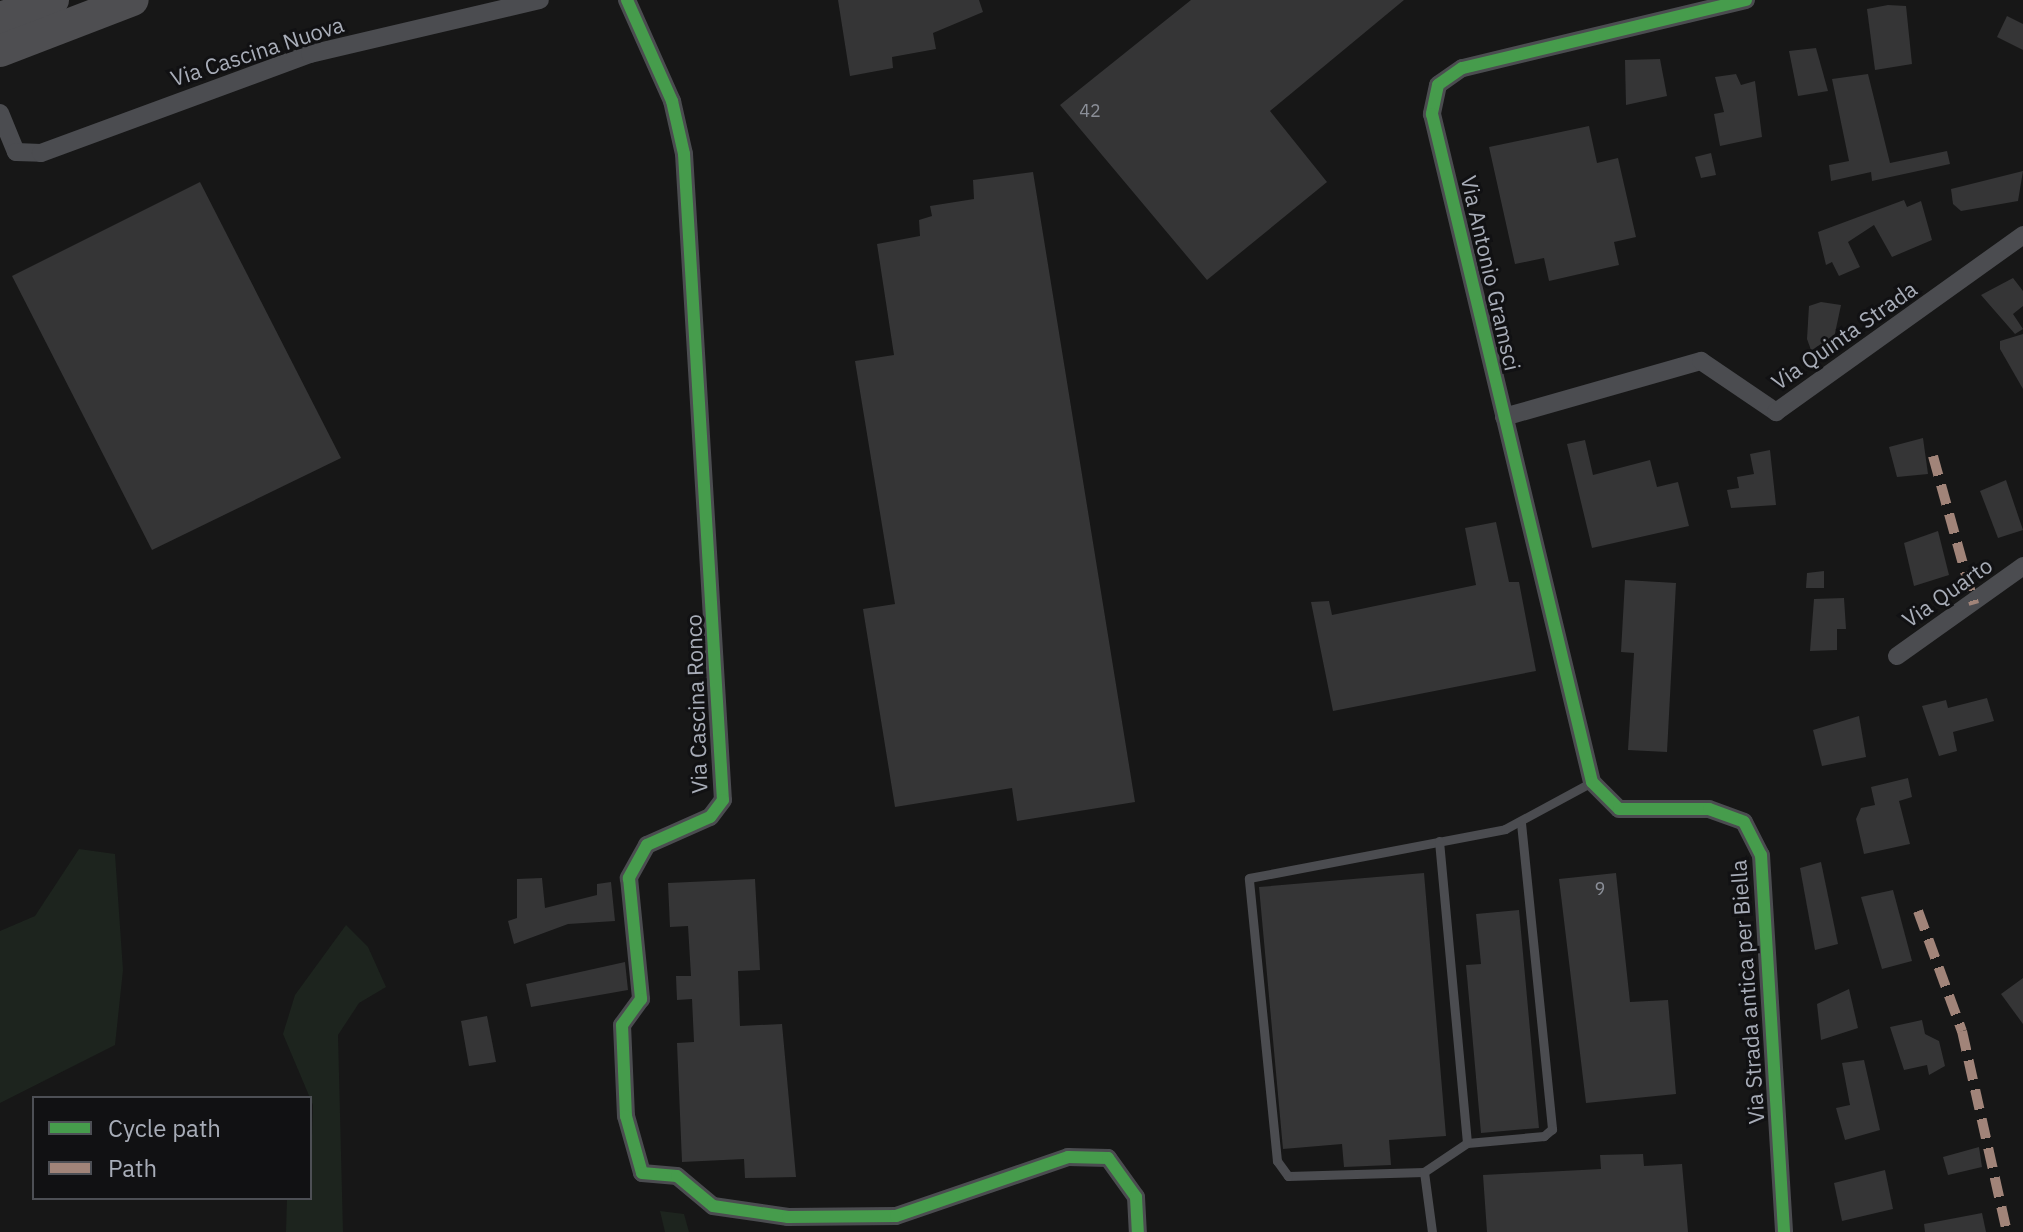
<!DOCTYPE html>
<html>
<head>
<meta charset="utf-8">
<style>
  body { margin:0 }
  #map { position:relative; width:2023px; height:1232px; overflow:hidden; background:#171717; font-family:"IBM Plex Sans",sans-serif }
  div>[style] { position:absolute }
  .green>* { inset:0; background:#1d241e }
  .building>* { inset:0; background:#353536 }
  .lane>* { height:9px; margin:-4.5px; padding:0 4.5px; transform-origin:4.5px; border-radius:4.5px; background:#4b4c50 }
  .street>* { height:18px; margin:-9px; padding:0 9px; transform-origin:9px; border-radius:9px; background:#4b4c50 }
  .highway>* { height:32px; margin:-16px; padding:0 16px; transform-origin:16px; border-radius:16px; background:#4e4e51 }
  .quiet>* { height:10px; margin-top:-5px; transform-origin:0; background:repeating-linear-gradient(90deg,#a18479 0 20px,transparent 0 30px) }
  .cycleway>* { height:12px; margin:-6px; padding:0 6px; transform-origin:6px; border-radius:6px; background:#469c4c }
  span { translate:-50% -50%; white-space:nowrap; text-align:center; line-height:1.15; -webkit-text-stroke:6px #111113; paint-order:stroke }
  .number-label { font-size:18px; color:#8b8f98 }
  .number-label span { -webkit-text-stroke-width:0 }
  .street-label { font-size:22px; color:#a8adb8 }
  .legend { position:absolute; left:32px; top:1096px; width:280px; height:104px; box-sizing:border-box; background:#111113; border:2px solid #4d4f55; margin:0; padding:10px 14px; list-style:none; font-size:24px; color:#a8adb8 }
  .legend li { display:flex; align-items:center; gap:16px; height:40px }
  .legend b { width:40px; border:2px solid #4d4f55 }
</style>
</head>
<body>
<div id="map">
  <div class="green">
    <div style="clip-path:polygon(79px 849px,115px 854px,123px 970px,115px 1045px,0 1103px,0 931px,35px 916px)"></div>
    <div style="clip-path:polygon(346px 925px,368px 947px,386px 987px,359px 1003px,338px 1035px,343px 1232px,286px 1232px,287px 1198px,310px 1198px,313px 1105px,283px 1034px,295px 995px)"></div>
    <div style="clip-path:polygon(660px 1211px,684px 1214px,689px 1232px,665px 1232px)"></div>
  </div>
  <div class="building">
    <div style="clip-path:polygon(838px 0,979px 0,983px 12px,933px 33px,936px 49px,892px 57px,893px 68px,850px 76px)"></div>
    <div style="clip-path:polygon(1191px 0,1404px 0,1270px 111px,1327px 182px,1207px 280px,1060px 105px)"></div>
    <div style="clip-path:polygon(1888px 5px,1906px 6px,1912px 64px,1875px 70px,1867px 9px)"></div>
    <div style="clip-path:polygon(2007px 16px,2023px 24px,2023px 50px,1997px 37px)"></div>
    <div style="clip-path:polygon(1816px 48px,1828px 91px,1798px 96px,1789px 51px)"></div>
    <div style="clip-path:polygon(1660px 59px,1667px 96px,1626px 105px,1625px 60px)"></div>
    <div style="clip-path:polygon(1736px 74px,1741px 85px,1755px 81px,1762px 137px,1720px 146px,1714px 114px,1724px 112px,1715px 77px)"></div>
    <div style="clip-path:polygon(1868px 74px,1890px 163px,1947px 151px,1950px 164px,1872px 181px,1871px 172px,1831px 181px,1829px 165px,1849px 161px,1832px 79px)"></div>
    <div style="clip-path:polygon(1589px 126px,1597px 163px,1618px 158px,1636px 237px,1614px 242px,1619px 265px,1549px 281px,1544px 258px,1515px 264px,1489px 147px)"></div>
    <div style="clip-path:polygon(1711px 153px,1716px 175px,1701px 178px,1695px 157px)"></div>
    <div style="clip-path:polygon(2023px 171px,2018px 201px,1961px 211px,1953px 204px,1951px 189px)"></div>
    <div style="clip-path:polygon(1033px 172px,1135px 802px,1017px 821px,1012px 788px,895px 807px,863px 609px,895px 604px,855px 361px,894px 355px,877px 244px,920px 236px,919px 220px,932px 216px,930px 206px,974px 199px,973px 180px)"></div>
    <div style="clip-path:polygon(200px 182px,341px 458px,152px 550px,12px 276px)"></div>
    <div style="clip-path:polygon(1904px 200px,1907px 207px,1921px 201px,1932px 240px,1892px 257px,1874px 225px,1848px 242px,1860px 267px,1839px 276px,1832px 262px,1826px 265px,1818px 232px)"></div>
    <div style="clip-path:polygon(2013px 278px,2023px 291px,2023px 306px,2013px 314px,2023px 329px,2015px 334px,1981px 295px)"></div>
    <div style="clip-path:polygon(1821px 302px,1841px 305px,1831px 352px,1811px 350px,1807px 339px,1809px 306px)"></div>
    <div style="clip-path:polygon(2023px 334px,2023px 389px,2000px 349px,2000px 341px)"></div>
    <div style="clip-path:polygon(1923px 438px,1928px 474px,1897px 477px,1889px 447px)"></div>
    <div style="clip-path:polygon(1585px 440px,1593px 475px,1650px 460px,1657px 487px,1678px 482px,1689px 526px,1592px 548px,1567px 444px)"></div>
    <div style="clip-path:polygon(1770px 450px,1776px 505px,1731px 508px,1727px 490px,1739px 488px,1737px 477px,1754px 474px,1750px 454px)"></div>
    <div style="clip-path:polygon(2006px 480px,2023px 530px,1998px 538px,1980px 491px)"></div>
    <div style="clip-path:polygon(1496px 522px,1509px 582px,1519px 582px,1536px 671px,1333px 711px,1311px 602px,1329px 601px,1332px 615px,1476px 585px,1465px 528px)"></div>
    <div style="clip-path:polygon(1938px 531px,1949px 575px,1914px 586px,1904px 543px)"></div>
    <div style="clip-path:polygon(1824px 571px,1824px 588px,1806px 588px,1807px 573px)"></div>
    <div style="clip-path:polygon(1625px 580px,1676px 583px,1667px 752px,1628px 750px,1634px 653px,1621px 652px)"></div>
    <div style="clip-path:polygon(1844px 598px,1846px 629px,1837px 629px,1837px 650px,1810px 651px,1814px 599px)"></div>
    <div style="clip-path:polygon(1987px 698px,1994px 721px,1953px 732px,1957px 751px,1939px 756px,1922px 706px,1946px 700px,1948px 708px)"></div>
    <div style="clip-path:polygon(1859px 716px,1866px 757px,1822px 766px,1813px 730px)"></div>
    <div style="clip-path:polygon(1908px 778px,1912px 797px,1899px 801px,1910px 844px,1864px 854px,1856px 819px,1861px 808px,1875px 805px,1871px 787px)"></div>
    <div style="clip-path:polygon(1821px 862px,1838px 944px,1815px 950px,1800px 868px)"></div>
    <div style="clip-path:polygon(1424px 873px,1446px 1136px,1389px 1140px,1391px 1165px,1344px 1167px,1342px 1144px,1283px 1149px,1259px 887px)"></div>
    <div style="clip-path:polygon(1616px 873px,1630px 1002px,1668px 1000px,1676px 1094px,1586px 1103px,1559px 879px)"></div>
    <div style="clip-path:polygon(542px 878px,545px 908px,597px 895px,597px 884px,611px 882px,615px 921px,568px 924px,514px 944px,508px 921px,517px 918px,517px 879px)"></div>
    <div style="clip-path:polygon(755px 879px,760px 970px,738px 971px,740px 1026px,782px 1024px,796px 1177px,745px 1178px,744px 1159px,682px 1162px,677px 1043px,694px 1042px,692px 999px,677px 1000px,676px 976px,691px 976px,688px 926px,670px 927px,668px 883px)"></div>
    <div style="clip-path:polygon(1893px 890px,1912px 961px,1882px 969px,1861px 897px)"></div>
    <div style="clip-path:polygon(1519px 910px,1539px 1128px,1481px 1133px,1466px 965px,1481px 964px,1476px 914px)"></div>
    <div style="clip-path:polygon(625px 962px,628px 990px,531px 1007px,526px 984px)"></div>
    <div style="clip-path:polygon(2023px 978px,2023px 1024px,2001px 994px)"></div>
    <div style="clip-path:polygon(1849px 989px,1858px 1028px,1821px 1040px,1817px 1004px)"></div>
    <div style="clip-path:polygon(487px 1016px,496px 1062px,469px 1066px,461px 1021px)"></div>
    <div style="clip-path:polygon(1922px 1020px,1925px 1034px,1939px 1041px,1945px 1066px,1929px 1075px,1927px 1065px,1904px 1070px,1890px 1027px)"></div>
    <div style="clip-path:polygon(1864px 1060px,1880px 1130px,1845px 1140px,1836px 1108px,1850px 1105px,1842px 1063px)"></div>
    <div style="clip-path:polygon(1979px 1147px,1982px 1167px,1948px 1175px,1943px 1157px)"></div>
    <div style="clip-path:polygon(1643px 1154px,1644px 1166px,1682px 1164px,1688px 1232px,1487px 1232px,1483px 1175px,1601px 1169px,1600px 1155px)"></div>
    <div style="clip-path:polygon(1885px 1170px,1893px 1209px,1842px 1221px,1834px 1183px)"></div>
    <div style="clip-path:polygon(1982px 1213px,1986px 1232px,1925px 1232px,1924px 1224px)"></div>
  </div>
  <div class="lane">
    <div style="left:1521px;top:823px;width:308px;rotate:84.2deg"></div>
    <div style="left:1552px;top:1129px;width:11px;rotate:139deg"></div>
    <div style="left:1544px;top:1136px;width:77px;rotate:174.8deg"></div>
    <div style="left:1467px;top:1143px;width:52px;rotate:146deg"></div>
    <div style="left:1424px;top:1172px;width:136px;rotate:178.3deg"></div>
    <div style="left:1288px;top:1176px;width:19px;rotate:-126deg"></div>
    <div style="left:1277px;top:1161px;width:284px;rotate:-95.7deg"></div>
    <div style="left:1249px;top:878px;width:261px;rotate:-10.8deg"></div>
    <div style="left:1505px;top:829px;width:99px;rotate:-28.4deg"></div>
    <div style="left:1439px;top:841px;width:303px;rotate:84.7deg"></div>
    <div style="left:1424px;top:1172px;width:61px;rotate:82.4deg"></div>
  </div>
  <div class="street">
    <div style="left:627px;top:0;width:111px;rotate:66deg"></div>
    <div style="left:672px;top:101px;width:54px;rotate:77.2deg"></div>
    <div style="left:684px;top:154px;width:647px;rotate:86.55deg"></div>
    <div style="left:723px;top:800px;width:21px;rotate:127deg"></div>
    <div style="left:710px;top:817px;width:69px;rotate:156deg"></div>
    <div style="left:647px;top:845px;width:38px;rotate:119deg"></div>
    <div style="left:629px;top:878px;width:122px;rotate:84.3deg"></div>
    <div style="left:641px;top:999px;width:32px;rotate:126deg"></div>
    <div style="left:622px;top:1025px;width:91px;rotate:87.5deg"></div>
    <div style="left:626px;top:1116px;width:59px;rotate:74.3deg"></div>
    <div style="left:642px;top:1173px;width:35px;rotate:5deg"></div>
    <div style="left:677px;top:1176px;width:47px;rotate:39.8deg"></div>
    <div style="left:713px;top:1206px;width:76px;rotate:8.3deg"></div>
    <div style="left:788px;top:1217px;width:108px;rotate:-0.5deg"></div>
    <div style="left:896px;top:1216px;width:182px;rotate:-18.9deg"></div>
    <div style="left:1068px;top:1157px;width:40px;rotate:1.4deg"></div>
    <div style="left:1108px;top:1158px;width:48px;rotate:54.3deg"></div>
    <div style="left:1136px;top:1197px;width:35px;rotate:87deg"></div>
    <div style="left:1746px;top:0;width:292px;rotate:166.5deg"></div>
    <div style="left:1462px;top:68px;width:29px;rotate:145deg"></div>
    <div style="left:1438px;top:85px;width:30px;rotate:102deg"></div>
    <div style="left:1432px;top:114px;width:687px;rotate:76.53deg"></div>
    <div style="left:1592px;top:782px;width:38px;rotate:45deg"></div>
    <div style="left:1619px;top:809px;width:90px"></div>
    <div style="left:1709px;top:809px;width:37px;rotate:20deg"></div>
    <div style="left:1744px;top:822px;width:37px;rotate:63deg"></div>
    <div style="left:1761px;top:855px;width:378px;rotate:86.5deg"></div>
    <div style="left:0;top:113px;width:42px;rotate:67.7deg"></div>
    <div style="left:16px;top:152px;width:25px;rotate:2deg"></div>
    <div style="left:41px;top:153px;width:287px;rotate:-20.2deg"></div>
    <div style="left:310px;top:54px;width:236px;rotate:-13.2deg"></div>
    <div style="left:1504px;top:417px;width:205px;rotate:-15.9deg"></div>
    <div style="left:1701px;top:361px;width:91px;rotate:34.2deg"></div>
    <div style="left:1776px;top:412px;width:304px;rotate:-35.6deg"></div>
    <div style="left:1897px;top:656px;width:155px;rotate:-35.5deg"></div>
  </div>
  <div class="highway">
    <div style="left:0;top:18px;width:56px;rotate:-18.8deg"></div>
    <div style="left:0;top:51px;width:142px;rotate:-21deg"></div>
  </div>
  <div class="quiet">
    <div style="left:1933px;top:456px;width:154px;rotate:74.5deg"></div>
    <div style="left:1918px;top:911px;width:128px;rotate:69.9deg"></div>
    <div style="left:1962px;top:1031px;width:206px;rotate:77.4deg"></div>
  </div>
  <div class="cycleway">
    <div style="left:627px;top:0;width:111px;rotate:66deg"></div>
    <div style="left:672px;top:101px;width:54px;rotate:77.2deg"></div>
    <div style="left:684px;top:154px;width:647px;rotate:86.55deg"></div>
    <div style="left:723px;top:800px;width:21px;rotate:127deg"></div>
    <div style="left:710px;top:817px;width:69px;rotate:156deg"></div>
    <div style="left:647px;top:845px;width:38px;rotate:119deg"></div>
    <div style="left:629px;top:878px;width:122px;rotate:84.3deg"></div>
    <div style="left:641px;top:999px;width:32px;rotate:126deg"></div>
    <div style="left:622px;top:1025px;width:91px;rotate:87.5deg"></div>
    <div style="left:626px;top:1116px;width:59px;rotate:74.3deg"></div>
    <div style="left:642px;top:1173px;width:35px;rotate:5deg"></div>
    <div style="left:677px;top:1176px;width:47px;rotate:39.8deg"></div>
    <div style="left:713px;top:1206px;width:76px;rotate:8.3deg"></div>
    <div style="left:788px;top:1217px;width:108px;rotate:-0.5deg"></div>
    <div style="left:896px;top:1216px;width:182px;rotate:-18.9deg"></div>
    <div style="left:1068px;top:1157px;width:40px;rotate:1.4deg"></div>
    <div style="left:1108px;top:1158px;width:48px;rotate:54.3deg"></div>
    <div style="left:1136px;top:1197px;width:35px;rotate:87deg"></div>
    <div style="left:1746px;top:0;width:292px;rotate:166.5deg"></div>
    <div style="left:1462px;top:68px;width:29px;rotate:145deg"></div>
    <div style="left:1438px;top:85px;width:30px;rotate:102deg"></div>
    <div style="left:1432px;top:114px;width:687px;rotate:76.53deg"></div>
    <div style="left:1592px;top:782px;width:38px;rotate:45deg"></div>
    <div style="left:1619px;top:809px;width:90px"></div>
    <div style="left:1709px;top:809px;width:37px;rotate:20deg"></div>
    <div style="left:1744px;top:822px;width:37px;rotate:63deg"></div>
    <div style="left:1761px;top:855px;width:378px;rotate:86.5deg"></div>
  </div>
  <div class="number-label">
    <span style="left:1090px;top:111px">42</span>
    <span style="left:1600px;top:889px">9</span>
  </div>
  <div class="street-label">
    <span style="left:257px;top:51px;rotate:-18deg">Via Cascina Nuova</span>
    <span style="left:1491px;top:273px;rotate:77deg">Via Antonio Gramsci</span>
    <span style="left:1844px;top:335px;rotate:-35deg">Via Quinta Strada</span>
    <span style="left:1947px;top:592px;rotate:-35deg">Via Quarto</span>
    <span style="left:696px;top:704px;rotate:-92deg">Via Cascina Ronco</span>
    <span style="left:1747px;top:992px;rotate:-94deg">Via Strada antica per Biella</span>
  </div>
  <ul class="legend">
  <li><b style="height:10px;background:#469c4c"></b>Cycle path</li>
  <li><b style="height:10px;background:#a18479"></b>Path</li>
  </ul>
</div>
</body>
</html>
